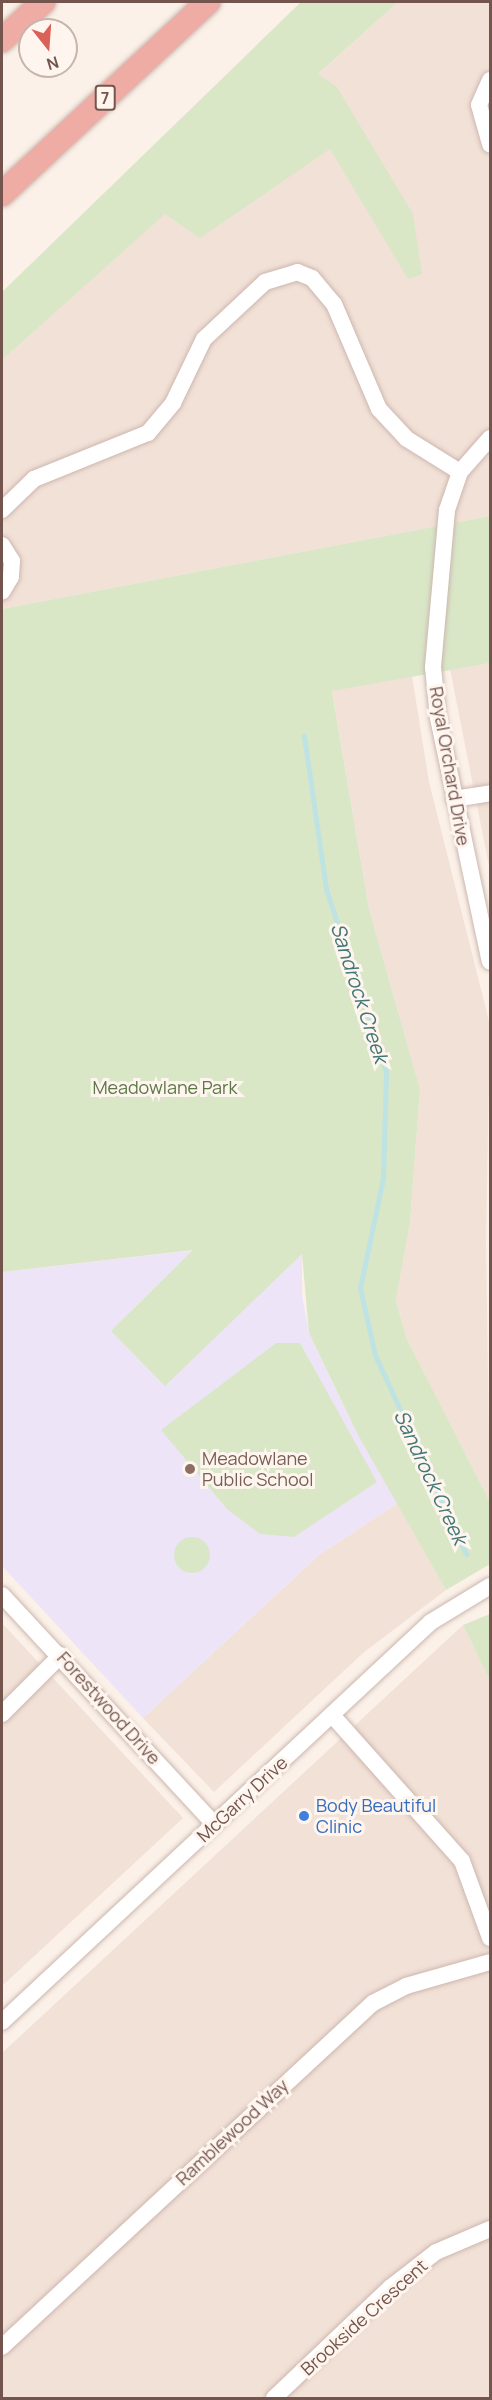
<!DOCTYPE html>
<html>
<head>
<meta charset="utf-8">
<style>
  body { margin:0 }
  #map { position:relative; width:492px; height:2400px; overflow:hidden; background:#fbf1e8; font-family:Manrope,sans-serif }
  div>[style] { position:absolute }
  .residential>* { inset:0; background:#f2e1d7 }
  .education>* { inset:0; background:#ede5f7 }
  .green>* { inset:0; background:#d9e7c7 }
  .round { border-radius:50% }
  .stream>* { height:5px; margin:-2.5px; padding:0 2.5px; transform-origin:2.5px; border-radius:2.5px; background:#bee3e2 }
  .roads { filter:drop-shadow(0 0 2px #ccb7af) drop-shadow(0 0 2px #ccb7af) }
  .minor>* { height:16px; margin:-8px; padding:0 8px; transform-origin:8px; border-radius:8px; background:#fff }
  .highway>* { height:24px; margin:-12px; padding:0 12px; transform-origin:12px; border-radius:12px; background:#efaca4 }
  .dots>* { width:16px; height:16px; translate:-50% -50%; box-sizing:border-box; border:3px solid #fef5ee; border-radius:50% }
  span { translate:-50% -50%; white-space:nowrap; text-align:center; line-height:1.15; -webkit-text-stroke:6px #fef5ee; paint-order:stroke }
  .shield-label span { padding:2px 4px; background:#fef5ee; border:2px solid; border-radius:4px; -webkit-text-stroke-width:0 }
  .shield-label { font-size:16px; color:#73554e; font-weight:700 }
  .street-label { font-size:18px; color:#73554e }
  .park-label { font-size:18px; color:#5d7847 }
  .education-label { font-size:18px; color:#785e54 }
  .left { translate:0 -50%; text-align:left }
  .shop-label { font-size:18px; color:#366cbe }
  .water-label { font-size:20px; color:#437676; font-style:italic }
  .frame { position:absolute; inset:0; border:3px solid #73554e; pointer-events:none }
  .north { position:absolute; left:18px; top:18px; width:60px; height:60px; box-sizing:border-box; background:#fef5ee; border:2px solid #c6b5ae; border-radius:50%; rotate:163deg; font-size:16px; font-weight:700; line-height:24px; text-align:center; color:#73554e }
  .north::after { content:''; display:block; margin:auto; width:21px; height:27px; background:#da6158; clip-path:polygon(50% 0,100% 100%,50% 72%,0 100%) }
</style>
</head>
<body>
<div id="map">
  <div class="residential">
    <div style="clip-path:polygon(398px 2px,490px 2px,490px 516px,2px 609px,2px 360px)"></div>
    <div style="clip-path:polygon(490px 663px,490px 871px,450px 669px)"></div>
    <div style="clip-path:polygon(412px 676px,429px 782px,490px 1025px,486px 1242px,490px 1502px,406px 1337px,396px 1300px,410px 1223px,420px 1089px,369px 909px,332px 690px)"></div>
    <div style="clip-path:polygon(398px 1503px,446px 1590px,363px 1653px,214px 1792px,143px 1718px,319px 1555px)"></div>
    <div style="clip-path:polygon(2px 1623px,183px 1818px,2px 1986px)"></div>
    <div style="clip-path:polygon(463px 1625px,490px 1681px,490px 2398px,2px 2398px,2px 2053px)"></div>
  </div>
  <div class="education">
    <div style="clip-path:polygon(302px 1238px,302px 1295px,309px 1333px,358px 1435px,398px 1503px,319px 1555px,143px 1718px,2px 1566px,2px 1272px)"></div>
  </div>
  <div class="green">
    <div style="clip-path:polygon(301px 2px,398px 2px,318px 74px,337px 87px,413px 214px,422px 274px,408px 279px,330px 149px,200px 238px,165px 214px,2px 360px,2px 292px)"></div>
    <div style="clip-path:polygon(490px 516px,490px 663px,332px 691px,369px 909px,420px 1089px,410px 1223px,396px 1300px,406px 1337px,490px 1502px,490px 1564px,446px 1590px,358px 1435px,309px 1333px,302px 1254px,165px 1386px,111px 1331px,193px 1250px,2px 1272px,2px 609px)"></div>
    <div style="clip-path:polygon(276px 1343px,300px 1343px,377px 1482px,294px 1537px,260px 1534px,227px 1509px,161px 1430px)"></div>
    <div class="round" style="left:174px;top:1537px;width:36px;height:36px"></div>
    <div style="clip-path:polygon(490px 1614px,490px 1681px,463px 1625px)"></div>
  </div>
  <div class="stream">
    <div style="left:304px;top:736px;width:155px;rotate:81.8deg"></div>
    <div style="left:326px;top:889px;width:193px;rotate:71.8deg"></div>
    <div style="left:386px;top:1072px;width:106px;rotate:91.6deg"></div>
    <div style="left:383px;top:1178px;width:112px;rotate:101.8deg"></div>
    <div style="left:360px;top:1288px;width:69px;rotate:77.4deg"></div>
    <div style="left:375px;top:1355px;width:219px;rotate:65.4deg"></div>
  </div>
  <div class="roads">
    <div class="minor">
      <div style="left:490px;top:80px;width:27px;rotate:114deg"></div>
      <div style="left:479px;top:105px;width:41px;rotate:74.2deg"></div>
      <div style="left:490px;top:438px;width:45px;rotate:131.4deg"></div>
      <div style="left:460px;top:472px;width:40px;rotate:108.9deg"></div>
      <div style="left:447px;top:510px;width:158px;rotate:95.1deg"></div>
      <div style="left:433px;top:667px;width:51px;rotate:84.4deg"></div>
      <div style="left:438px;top:718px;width:249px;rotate:78deg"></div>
      <div style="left:2px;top:510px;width:45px;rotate:-44.1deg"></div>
      <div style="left:34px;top:479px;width:123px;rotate:-22deg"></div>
      <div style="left:148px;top:433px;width:39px;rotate:-50deg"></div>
      <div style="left:173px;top:403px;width:71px;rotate:-64.2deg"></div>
      <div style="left:204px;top:339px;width:83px;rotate:-43.1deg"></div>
      <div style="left:265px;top:282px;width:34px;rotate:-17deg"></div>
      <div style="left:297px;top:272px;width:16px;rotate:22deg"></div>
      <div style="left:312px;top:278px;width:34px;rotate:50deg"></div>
      <div style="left:334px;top:304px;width:114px;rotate:66.8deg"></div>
      <div style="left:379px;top:409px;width:41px;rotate:47deg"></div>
      <div style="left:407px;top:439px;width:62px;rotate:31.9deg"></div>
      <div style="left:2px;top:545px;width:19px;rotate:58deg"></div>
      <div style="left:12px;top:561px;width:16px;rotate:94deg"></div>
      <div style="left:11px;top:577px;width:17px;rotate:121deg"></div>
      <div style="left:454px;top:799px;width:36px;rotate:-9deg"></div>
      <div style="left:2px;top:1595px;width:312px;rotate:47.2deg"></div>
      <div style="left:2px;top:1714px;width:83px;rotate:-45deg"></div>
      <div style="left:332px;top:1715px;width:195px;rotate:48.3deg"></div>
      <div style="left:462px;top:1861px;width:82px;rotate:70deg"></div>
      <div style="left:2px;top:2022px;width:587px;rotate:-43deg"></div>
      <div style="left:431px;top:1622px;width:69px;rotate:-31.4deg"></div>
      <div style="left:2px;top:2347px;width:506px;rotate:-42.84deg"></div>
      <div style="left:373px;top:2003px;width:37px;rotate:-27deg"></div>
      <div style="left:406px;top:1986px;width:87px;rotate:-15.9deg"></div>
      <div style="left:274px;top:2398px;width:161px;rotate:-43.5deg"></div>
      <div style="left:391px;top:2287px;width:57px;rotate:-37.9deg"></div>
      <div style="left:436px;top:2252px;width:59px;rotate:-23.1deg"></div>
    </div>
    <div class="highway">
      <div style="left:2px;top:40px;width:56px;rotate:-42.8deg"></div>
      <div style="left:2px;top:194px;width:282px;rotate:-43deg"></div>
    </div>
  </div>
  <div class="dots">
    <div style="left:190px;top:1469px;background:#8d6e63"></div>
    <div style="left:304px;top:1816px;background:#3f7fe0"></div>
  </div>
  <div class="shield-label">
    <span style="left:105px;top:98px">7</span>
  </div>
  <div class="street-label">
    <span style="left:450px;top:766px;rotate:80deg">Royal Orchard Drive</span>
    <span style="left:109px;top:1708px;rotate:48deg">Forestwood Drive</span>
    <span style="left:242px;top:1799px;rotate:-43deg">McGarry Drive</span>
    <span style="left:232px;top:2132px;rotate:-43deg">Ramblewood Way</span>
    <span style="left:364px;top:2317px;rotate:-42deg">Brookside Crescent</span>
  </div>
  <div class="park-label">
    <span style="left:165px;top:1087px">Meadowlane Park</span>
  </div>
  <div class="education-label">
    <span class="left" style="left:202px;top:1469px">Meadowlane<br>Public School</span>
  </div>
  <div class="shop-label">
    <span class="left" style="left:316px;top:1816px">Body Beautiful<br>Clinic</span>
  </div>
  <div class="water-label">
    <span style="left:360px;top:993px;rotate:72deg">Sandrock Creek</span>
    <span style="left:431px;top:1477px;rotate:65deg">Sandrock Creek</span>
  </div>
  <div class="frame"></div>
  <div class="north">N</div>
</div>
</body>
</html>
